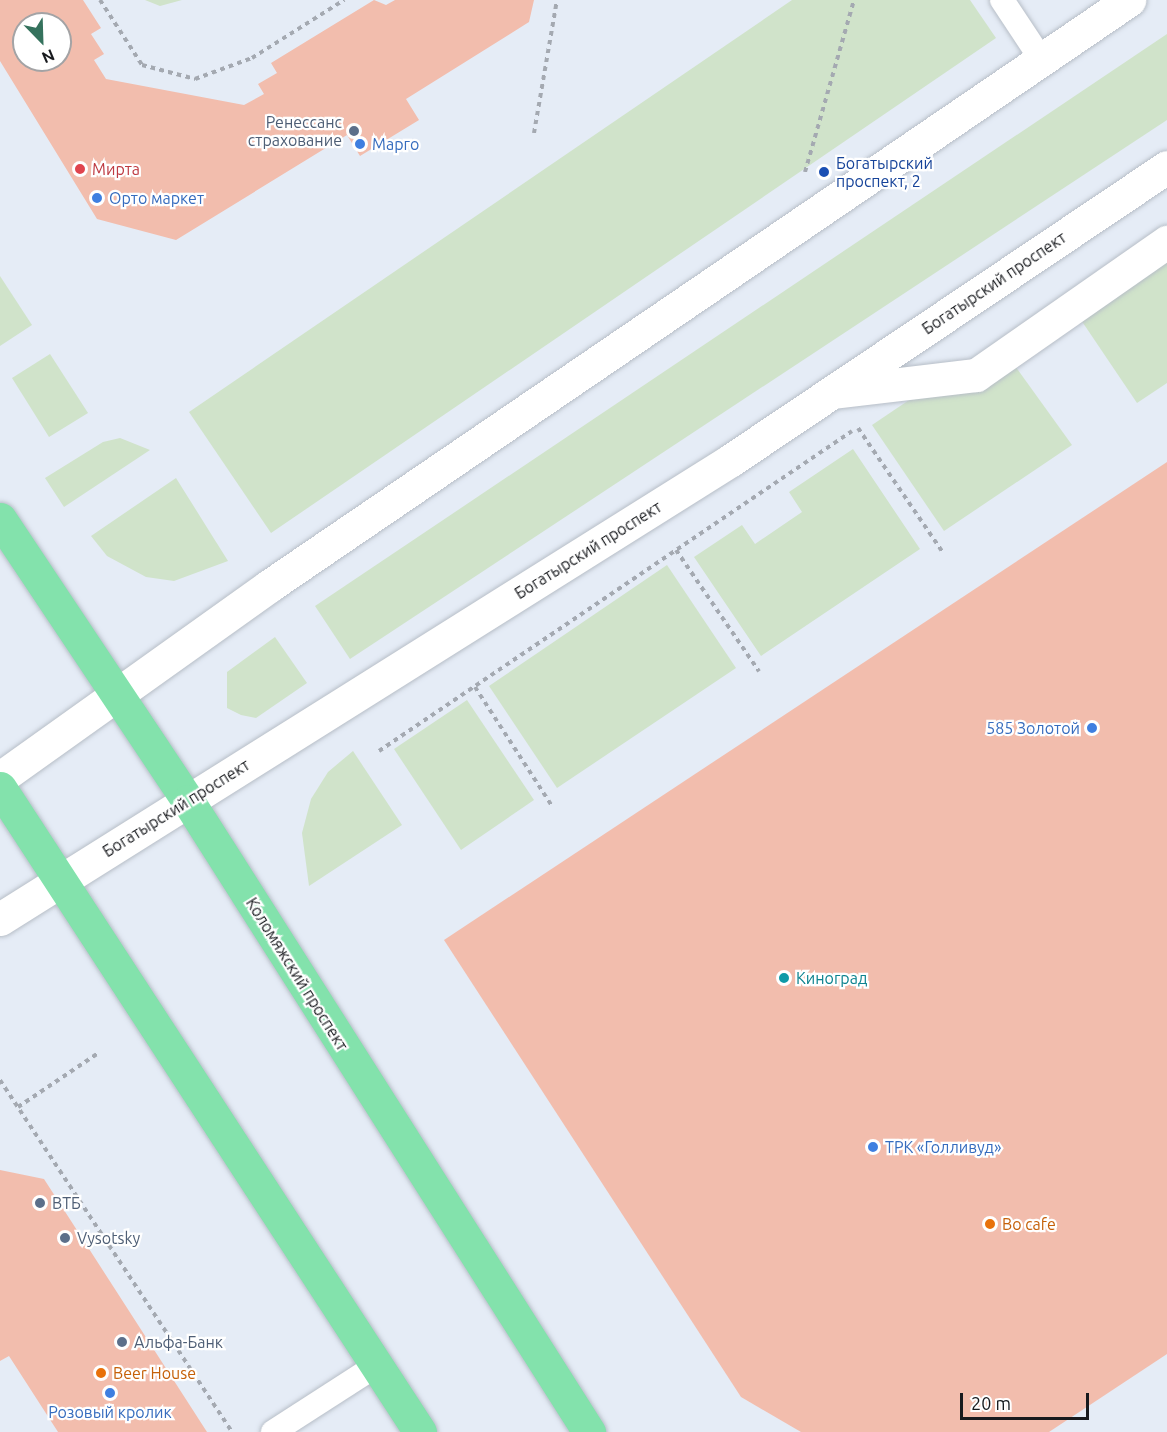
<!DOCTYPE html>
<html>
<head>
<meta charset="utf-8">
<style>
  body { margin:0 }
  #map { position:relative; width:1167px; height:1432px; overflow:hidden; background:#e5ecf6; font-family:Ubuntu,sans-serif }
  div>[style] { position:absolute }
  .green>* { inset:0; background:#d0e3ca }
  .building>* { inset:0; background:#f2bdad }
  .path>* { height:4px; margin-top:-2px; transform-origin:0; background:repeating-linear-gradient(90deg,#a4a9b1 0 4.5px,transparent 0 9px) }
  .roads { filter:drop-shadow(0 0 2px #b7bec7) drop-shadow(0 0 2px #b7bec7) }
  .service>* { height:24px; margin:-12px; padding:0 12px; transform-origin:12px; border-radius:12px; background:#fff }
  .minor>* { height:33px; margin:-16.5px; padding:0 16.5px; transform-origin:16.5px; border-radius:16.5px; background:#fff }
  .secondary>* { height:33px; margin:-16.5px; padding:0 16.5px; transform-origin:16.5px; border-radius:16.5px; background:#fff }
  .primary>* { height:33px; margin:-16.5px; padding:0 16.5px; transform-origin:16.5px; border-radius:16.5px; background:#83e2ac }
  .dots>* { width:16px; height:16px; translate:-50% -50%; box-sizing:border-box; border:3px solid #fff; border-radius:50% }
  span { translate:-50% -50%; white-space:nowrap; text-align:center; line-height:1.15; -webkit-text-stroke:4.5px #fff; paint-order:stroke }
  .service-label { font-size:16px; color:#4e5e75 }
  .right { translate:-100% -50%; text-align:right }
  .left { translate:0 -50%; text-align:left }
  .shop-label { font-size:16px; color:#366cbe }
  .transit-label { font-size:16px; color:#164399 }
  .health-label { font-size:16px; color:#be3a42 }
  .street-label { font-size:16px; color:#181a1e }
  .culture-label { font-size:16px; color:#0d838f }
  .food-label { font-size:16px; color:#c56008 }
  .north { position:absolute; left:12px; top:12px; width:60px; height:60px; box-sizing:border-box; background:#fff; border:2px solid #a3a3a5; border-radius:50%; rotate:157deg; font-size:16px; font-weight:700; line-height:24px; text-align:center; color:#181a1e }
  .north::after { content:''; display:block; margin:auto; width:21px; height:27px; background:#35725d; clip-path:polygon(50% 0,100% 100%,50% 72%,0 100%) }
  .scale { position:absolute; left:960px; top:1393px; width:129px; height:27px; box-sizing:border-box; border:3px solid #181a1e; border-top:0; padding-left:8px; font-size:18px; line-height:21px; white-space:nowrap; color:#181a1e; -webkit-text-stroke:4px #fff; paint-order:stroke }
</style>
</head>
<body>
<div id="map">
  <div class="green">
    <div style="clip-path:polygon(145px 0,182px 0,160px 6px)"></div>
    <div style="clip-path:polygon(792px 0,970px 0,996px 38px,271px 533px,189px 412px)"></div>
    <div style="clip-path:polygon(1167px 34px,1167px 120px,350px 659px,315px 606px)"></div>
    <div style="clip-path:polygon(1167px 257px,1167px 383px,1137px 403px,1079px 317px)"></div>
    <div style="clip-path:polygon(0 276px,32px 325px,0 346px)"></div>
    <div style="clip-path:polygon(50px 354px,88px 413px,49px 437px,12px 378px)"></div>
    <div style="clip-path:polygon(1013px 363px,1072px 445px,944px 531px,872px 425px,921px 392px)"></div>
    <div style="clip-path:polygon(120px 438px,150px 450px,64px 507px,45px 478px,103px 442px)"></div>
    <div style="clip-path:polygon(853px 449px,920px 549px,761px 656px,694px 557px,742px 525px,755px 544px,802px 512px,789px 492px)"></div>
    <div style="clip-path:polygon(176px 478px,228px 561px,174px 581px,146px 577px,107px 556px,91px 536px)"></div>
    <div style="clip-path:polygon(667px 565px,736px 668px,557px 788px,489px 686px)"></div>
    <div style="clip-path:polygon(275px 637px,307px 683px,256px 718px,241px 715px,227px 708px,227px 672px)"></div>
    <div style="clip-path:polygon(467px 700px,534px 800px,461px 850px,394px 749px)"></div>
    <div style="clip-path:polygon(353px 751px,402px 825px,309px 886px,302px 833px,311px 799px,328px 772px)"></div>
  </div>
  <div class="building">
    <div style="clip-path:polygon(evenodd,0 0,83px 0,101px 28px,91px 34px,104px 54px,94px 60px,106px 79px,244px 105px,264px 94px,258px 84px,277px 73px,271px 63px,374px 0,386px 5px,395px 0,534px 0,529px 22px,406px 99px,419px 120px,360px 156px,347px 135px,176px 240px,97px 219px,0 61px,0 0,24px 24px,60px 24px,60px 60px,24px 60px,24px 24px)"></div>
    <div style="clip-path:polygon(1167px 462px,1167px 1354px,1049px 1432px,801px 1432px,741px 1397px,444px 940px)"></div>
    <div style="clip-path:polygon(0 1170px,44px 1179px,207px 1432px,58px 1432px,9px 1356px,0 1361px)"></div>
  </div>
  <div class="path">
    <div style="left:100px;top:0;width:77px;rotate:57.1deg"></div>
    <div style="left:142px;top:65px;width:55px;rotate:14.8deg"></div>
    <div style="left:195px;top:79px;width:61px;rotate:-20.2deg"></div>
    <div style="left:252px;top:58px;width:109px;rotate:-32.2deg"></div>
    <div style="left:534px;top:133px;width:135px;rotate:-80.2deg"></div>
    <div style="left:805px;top:172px;width:179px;rotate:-74.1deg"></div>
    <div style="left:858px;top:428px;width:149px;rotate:55.7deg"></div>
    <div style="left:676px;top:550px;width:147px;rotate:55.6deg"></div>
    <div style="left:475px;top:687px;width:142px;rotate:57.1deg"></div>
    <div style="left:379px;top:751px;width:571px;rotate:-34.08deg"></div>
    <div style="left:0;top:1080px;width:422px;rotate:56.6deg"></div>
    <div style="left:18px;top:1107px;width:95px;rotate:-33.9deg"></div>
  </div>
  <div class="roads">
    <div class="service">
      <div style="left:1002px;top:0;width:71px;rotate:56.5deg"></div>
      <div style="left:273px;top:1432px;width:124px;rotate:-32.8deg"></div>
    </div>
    <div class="minor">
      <div style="left:833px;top:392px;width:144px;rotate:-6.8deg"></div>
      <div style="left:976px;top:375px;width:233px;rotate:-34.9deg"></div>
    </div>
    <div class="secondary">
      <div style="left:0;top:778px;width:330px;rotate:-35.5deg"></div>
      <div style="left:269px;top:586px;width:1041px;rotate:-34.27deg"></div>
      <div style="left:0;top:919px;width:863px;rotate:-32.12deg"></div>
      <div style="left:731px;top:460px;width:525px;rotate:-33.9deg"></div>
    </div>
    <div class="primary">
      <div style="left:0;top:519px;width:339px;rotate:56.3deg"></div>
      <div style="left:188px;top:801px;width:748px;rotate:57.56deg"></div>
      <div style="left:0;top:788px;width:769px;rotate:56.89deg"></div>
    </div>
  </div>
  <div class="dots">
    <div style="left:354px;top:131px;background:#5c6f8a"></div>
    <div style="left:360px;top:144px;background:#3f7fe0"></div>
    <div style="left:80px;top:169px;background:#e0444e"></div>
    <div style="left:824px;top:172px;background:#1a4fb4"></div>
    <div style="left:97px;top:198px;background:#3f7fe0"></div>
    <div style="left:1092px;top:728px;background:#3f7fe0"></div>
    <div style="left:784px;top:978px;background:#0f9aa8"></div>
    <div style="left:873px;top:1147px;background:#3f7fe0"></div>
    <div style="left:40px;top:1203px;background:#5c6f8a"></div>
    <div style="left:990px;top:1224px;background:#e8710a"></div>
    <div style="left:65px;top:1238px;background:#5c6f8a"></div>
    <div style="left:122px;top:1342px;background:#5c6f8a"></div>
    <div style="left:101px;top:1373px;background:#e8710a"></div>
    <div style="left:110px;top:1393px;background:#3f7fe0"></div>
  </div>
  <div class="service-label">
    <span class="right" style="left:342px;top:131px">Ренессанс<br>страхование</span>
    <span class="left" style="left:52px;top:1203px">ВТБ</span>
    <span class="left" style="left:77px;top:1238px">Vysotsky</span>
    <span class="left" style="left:134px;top:1342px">Альфа-Банк</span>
  </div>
  <div class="shop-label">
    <span class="left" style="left:372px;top:144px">Марго</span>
    <span class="left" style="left:109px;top:198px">Орто маркет</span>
    <span class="right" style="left:1080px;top:728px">585 Золотой</span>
    <span class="left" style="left:885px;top:1147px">ТРК «Голливуд»</span>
    <span style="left:110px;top:1412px">Розовый кролик</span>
  </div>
  <div class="transit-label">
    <span class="left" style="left:836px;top:172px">Богатырский<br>проспект, 2</span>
  </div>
  <div class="health-label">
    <span class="left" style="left:92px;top:169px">Мирта</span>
  </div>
  <div class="street-label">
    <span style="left:994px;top:283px;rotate:-34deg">Богатырский проспект</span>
    <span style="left:588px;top:550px;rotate:-32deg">Богатырский проспект</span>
    <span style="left:176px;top:808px;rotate:-32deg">Богатырский проспект</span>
    <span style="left:297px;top:974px;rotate:58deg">Коломяжский проспект</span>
  </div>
  <div class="culture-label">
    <span class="left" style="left:796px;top:978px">Киноград</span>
  </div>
  <div class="food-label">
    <span class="left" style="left:1002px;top:1224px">Bo cafe</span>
    <span class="left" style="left:113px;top:1373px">Beer House</span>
  </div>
  <div class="north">N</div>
  <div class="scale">20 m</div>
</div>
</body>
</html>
